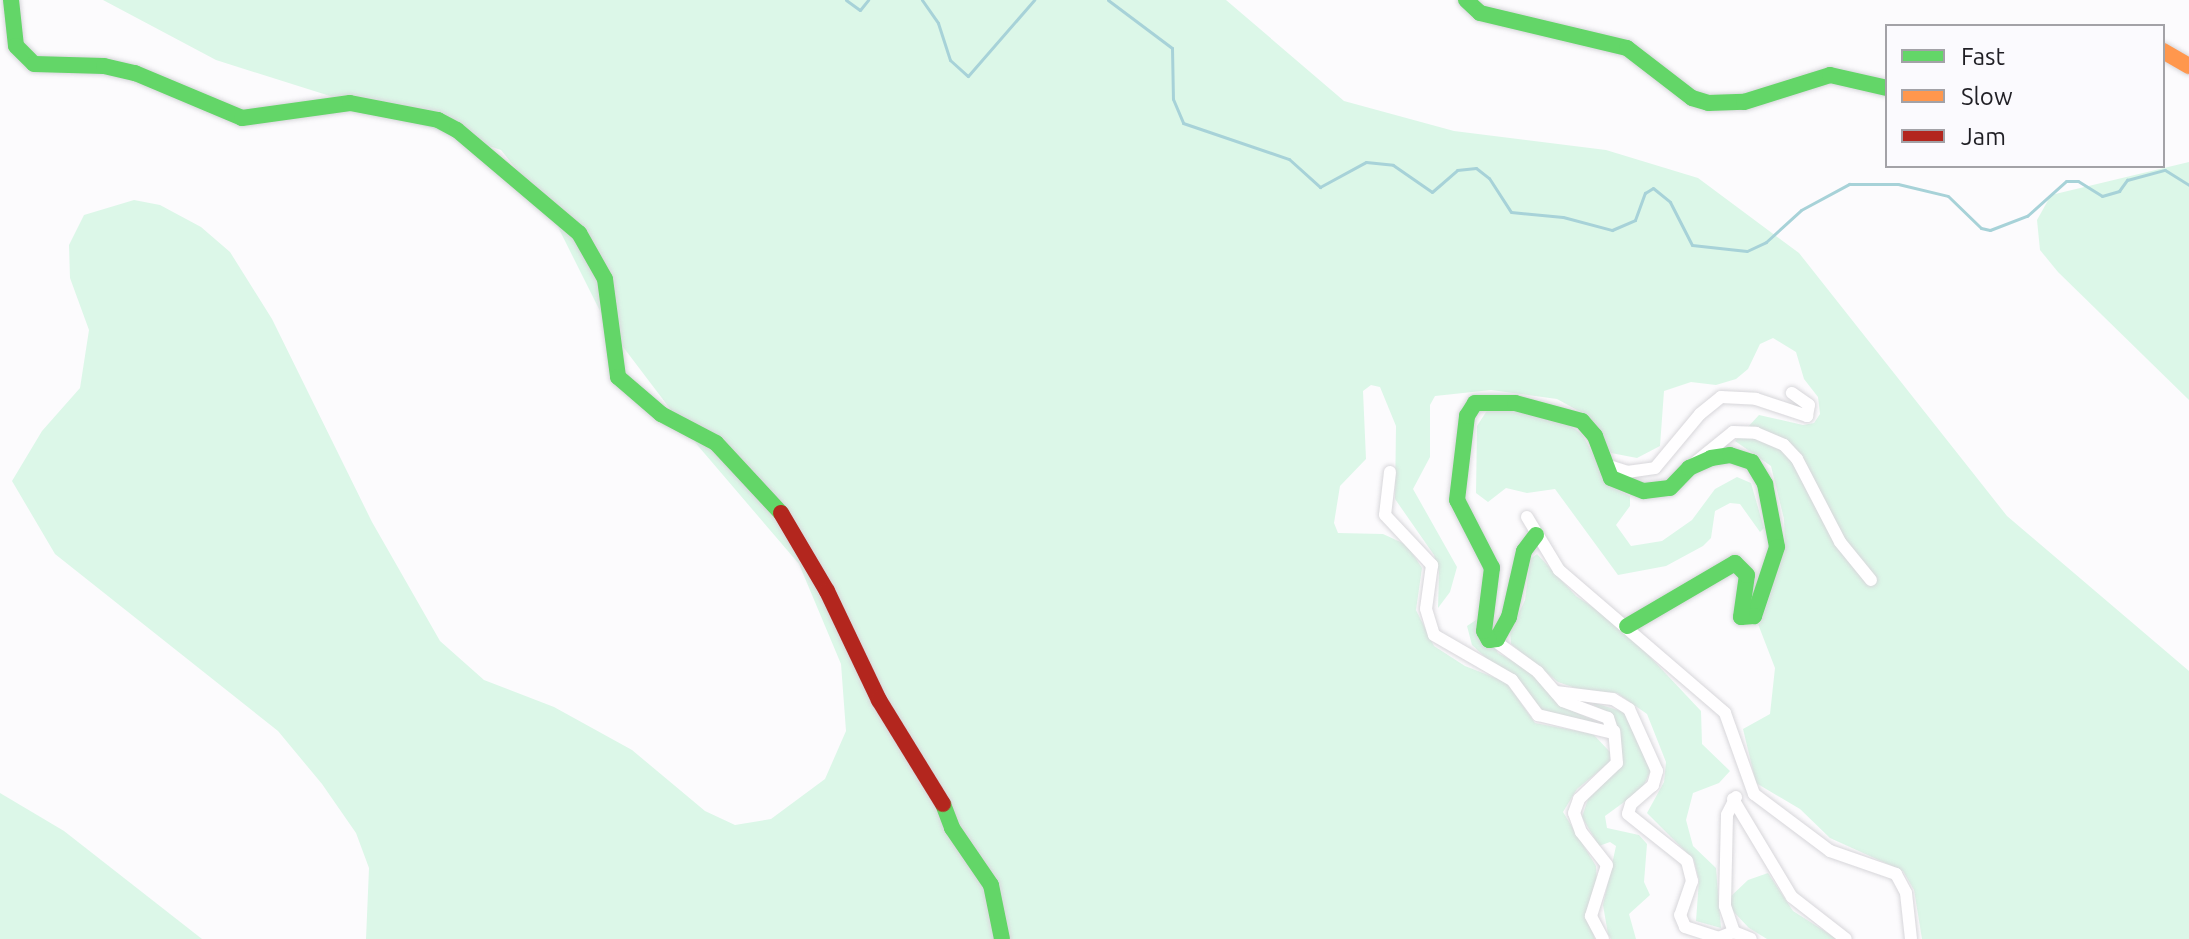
<!DOCTYPE html>
<html>
<head>
<meta charset="utf-8">
<style>
  body { margin:0 }
  #map { position:relative; width:2189px; height:939px; overflow:hidden; background:#fcfbfd; font-family:Ubuntu,sans-serif }
  div>[style] { position:absolute }
  .green>* { inset:0; background:#dcf7e8 }
  .stream>* { height:3px; margin:-1.5px; padding:0 1.5px; transform-origin:1.5px; border-radius:1.5px; background:#a7d2d8 }
  .roads { filter:drop-shadow(0 0 2px #d7d6da) drop-shadow(0 0 2px #d7d6da) }
  .street>* { height:12px; margin:-6px; padding:0 6px; transform-origin:6px; border-radius:6px; background:#fffeff }
  .fast>* { height:16px; margin:-8px; padding:0 8px; transform-origin:8px; border-radius:8px; background:#63d668 }
  .slow>* { height:16px; margin:-8px; padding:0 8px; transform-origin:8px; border-radius:8px; background:#ff974d }
  .jam>* { height:16px; margin:-8px; padding:0 8px; transform-origin:8px; border-radius:8px; background:#b3261e }
  span { translate:-50% -50%; white-space:nowrap; text-align:center; line-height:1.15; -webkit-text-stroke:8px #fbfafe; paint-order:stroke }
  .legend { position:absolute; left:1885px; top:24px; width:280px; height:144px; box-sizing:border-box; background:#fbfafe; border:2px solid #a3a2a7; margin:0; padding:10px 14px; list-style:none; font-size:24px; color:#201f25 }
  .legend li { display:flex; align-items:center; gap:16px; height:40px }
  .legend b { width:40px; border:2px solid #a3a2a7 }
</style>
</head>
<body>
<div id="map">
  <div class="green">
    <div style="clip-path:polygon(103px 0,1226px 0,1344px 101px,1454px 131px,1606px 150px,1698px 178px,1799px 253px,2007px 516px,2189px 671px,2189px 939px,1922px 939px,1914px 890px,1903px 871px,1830px 838px,1800px 809px,1756px 783px,1743px 729px,1770px 714px,1775px 668px,1758px 624px,1785px 548px,1784px 519px,1771px 466px,1735px 441px,1759px 415px,1803px 425px,1814px 423px,1820px 414px,1818px 397px,1804px 379px,1796px 352px,1773px 338px,1760px 344px,1748px 369px,1736px 379px,1716px 385px,1691px 382px,1664px 391px,1660px 446px,1637px 458px,1611px 453px,1588px 416px,1557px 399px,1491px 390px,1435px 396px,1430px 405px,1430px 457px,1413px 489px,1457px 567px,1450px 592px,1438px 608px,1439px 572px,1434px 555px,1395px 499px,1396px 426px,1380px 387px,1371px 385px,1363px 391px,1366px 459px,1340px 486px,1334px 523px,1338px 533px,1383px 534px,1407px 545px,1422px 568px,1416px 610px,1434px 646px,1465px 666px,1506px 682px,1535px 723px,1593px 734px,1610px 752px,1610px 762px,1577px 789px,1563px 812px,1596px 866px,1597px 883px,1586px 912px,1595px 939px,366px 939px,369px 868px,356px 833px,322px 784px,278px 731px,55px 554px,12px 481px,42px 431px,80px 388px,89px 330px,70px 278px,69px 245px,84px 215px,134px 200px,160px 205px,201px 227px,230px 252px,272px 319px,372px 522px,440px 641px,484px 680px,554px 707px,632px 750px,705px 811px,735px 825px,771px 819px,825px 779px,846px 731px,841px 664px,799px 564px,699px 447px,608px 327px,551px 213px,501px 150px,216px 60px)"></div>
    <div style="clip-path:polygon(2189px 162px,2189px 400px,2058px 272px,2040px 250px,2037px 220px,2051px 195px)"></div>
    <div style="clip-path:polygon(1488px 409px,1520px 409px,1563px 421px,1582px 434px,1610px 486px,1630px 496px,1630px 506px,1616px 525px,1631px 546px,1662px 541px,1692px 520px,1715px 489px,1737px 477px,1751px 483px,1764px 528px,1760px 532px,1740px 504px,1730px 503px,1715px 511px,1711px 538px,1703px 546px,1666px 566px,1618px 575px,1555px 489px,1527px 493px,1506px 488px,1488px 502px,1476px 493px,1477px 426px)"></div>
    <div style="clip-path:polygon(1537px 554px,1576px 596px,1620px 625px,1701px 711px,1702px 744px,1730px 771px,1719px 783px,1693px 793px,1686px 820px,1693px 846px,1716px 868px,1721px 928px,1696px 921px,1699px 880px,1694px 860px,1647px 813px,1664px 782px,1666px 762px,1647px 714px,1617px 693px,1584px 691px,1558px 682px,1511px 644px,1510px 631px,1525px 600px,1530px 559px)"></div>
    <div style="clip-path:polygon(1479px 618px,1498px 653px,1529px 670px,1558px 704px,1601px 724px,1543px 711px,1472px 645px,1467px 626px)"></div>
    <div style="clip-path:polygon(1591px 702px,1624px 712px,1651px 770px,1642px 789px,1605px 816px,1607px 828px,1639px 835px,1647px 844px,1644px 882px,1650px 895px,1629px 914px,1636px 939px,1611px 939px,1608px 934px,1603px 905px,1616px 846px,1610px 842px,1599px 846px,1582px 817px,1588px 799px,1622px 765px,1618px 727px)"></div>
    <div style="clip-path:polygon(0 793px,64px 831px,202px 939px,0 939px)"></div>
    <div style="clip-path:polygon(1768px 873px,1793px 911px,1837px 939px,1767px 939px,1749px 928px,1730px 908px,1729px 898px,1748px 880px)"></div>
  </div>
  <div class="stream">
    <div style="left:846px;top:0;width:17px;rotate:36deg"></div>
    <div style="left:860px;top:10px;width:13px;rotate:-51deg"></div>
    <div style="left:922px;top:0;width:28px;rotate:55deg"></div>
    <div style="left:938px;top:23px;width:39px;rotate:72deg"></div>
    <div style="left:950px;top:60px;width:24px;rotate:42deg"></div>
    <div style="left:968px;top:76px;width:101px;rotate:-49deg"></div>
    <div style="left:1108px;top:0;width:80px;rotate:36.9deg"></div>
    <div style="left:1172px;top:48px;width:51px;rotate:88.9deg"></div>
    <div style="left:1173px;top:99px;width:26px;rotate:67deg"></div>
    <div style="left:1183px;top:123px;width:112px;rotate:18.8deg"></div>
    <div style="left:1289px;top:159px;width:42px;rotate:42.1deg"></div>
    <div style="left:1320px;top:187px;width:52px;rotate:-28.5deg"></div>
    <div style="left:1366px;top:162px;width:27px;rotate:6deg"></div>
    <div style="left:1393px;top:165px;width:47px;rotate:34.7deg"></div>
    <div style="left:1432px;top:192px;width:33px;rotate:-41deg"></div>
    <div style="left:1457px;top:170px;width:19px;rotate:-6deg"></div>
    <div style="left:1476px;top:168px;width:16px;rotate:38deg"></div>
    <div style="left:1489px;top:178px;width:40px;rotate:57.1deg"></div>
    <div style="left:1511px;top:212px;width:52px;rotate:5.5deg"></div>
    <div style="left:1563px;top:217px;width:51px;rotate:14.9deg"></div>
    <div style="left:1612px;top:230px;width:25px;rotate:-23deg"></div>
    <div style="left:1635px;top:220px;width:29px;rotate:-70deg"></div>
    <div style="left:1645px;top:193px;width:9px;rotate:-32deg"></div>
    <div style="left:1653px;top:188px;width:22px;rotate:39deg"></div>
    <div style="left:1670px;top:202px;width:48px;rotate:62.9deg"></div>
    <div style="left:1692px;top:245px;width:55px;rotate:6.2deg"></div>
    <div style="left:1747px;top:251px;width:21px;rotate:-25deg"></div>
    <div style="left:1766px;top:242px;width:47px;rotate:-42.4deg"></div>
    <div style="left:1801px;top:210px;width:55px;rotate:-28.4deg"></div>
    <div style="left:1849px;top:184px;width:49px"></div>
    <div style="left:1898px;top:184px;width:51px;rotate:13.5deg"></div>
    <div style="left:1948px;top:196px;width:46px;rotate:44.1deg"></div>
    <div style="left:1981px;top:228px;width:9px;rotate:13deg"></div>
    <div style="left:1990px;top:230px;width:40px;rotate:-21deg"></div>
    <div style="left:2027px;top:216px;width:52px;rotate:-41.9deg"></div>
    <div style="left:2066px;top:181px;width:12px"></div>
    <div style="left:2078px;top:181px;width:28px;rotate:32deg"></div>
    <div style="left:2102px;top:196px;width:18px;rotate:-16deg"></div>
    <div style="left:2119px;top:191px;width:14px;rotate:-54deg"></div>
    <div style="left:2127px;top:180px;width:39px;rotate:-15deg"></div>
    <div style="left:2165px;top:170px;width:28px;rotate:32deg"></div>
  </div>
  <div class="roads">
    <div class="street">
      <div style="left:1606px;top:465px;width:22px;rotate:18deg"></div>
      <div style="left:1627px;top:472px;width:28px;rotate:-8deg"></div>
      <div style="left:1655px;top:468px;width:70px;rotate:-50.2deg"></div>
      <div style="left:1700px;top:414px;width:27px;rotate:-39deg"></div>
      <div style="left:1721px;top:397px;width:35px;rotate:3deg"></div>
      <div style="left:1756px;top:399px;width:54px;rotate:18.4deg"></div>
      <div style="left:1807px;top:416px;width:11px;rotate:-80deg"></div>
      <div style="left:1809px;top:405px;width:21px;rotate:-145deg"></div>
      <div style="left:1691px;top:466px;width:54px;rotate:-39deg"></div>
      <div style="left:1733px;top:432px;width:23px;rotate:2deg"></div>
      <div style="left:1756px;top:433px;width:30px;rotate:23deg"></div>
      <div style="left:1784px;top:445px;width:19px;rotate:47deg"></div>
      <div style="left:1797px;top:459px;width:93px;rotate:62.6deg"></div>
      <div style="left:1840px;top:542px;width:49px;rotate:50.8deg"></div>
      <div style="left:1390px;top:472px;width:43px;rotate:96.6deg"></div>
      <div style="left:1385px;top:515px;width:69px;rotate:46.8deg"></div>
      <div style="left:1432px;top:565px;width:44px;rotate:97.8deg"></div>
      <div style="left:1426px;top:609px;width:27px;rotate:73deg"></div>
      <div style="left:1434px;top:635px;width:90px;rotate:30deg"></div>
      <div style="left:1512px;top:680px;width:44px;rotate:53.4deg"></div>
      <div style="left:1538px;top:715px;width:77px;rotate:13.5deg"></div>
      <div style="left:1613px;top:733px;width:16px;rotate:-108deg"></div>
      <div style="left:1608px;top:718px;width:48px;rotate:-159.3deg"></div>
      <div style="left:1563px;top:701px;width:38px;rotate:-131deg"></div>
      <div style="left:1538px;top:672px;width:53px;rotate:-144.2deg"></div>
      <div style="left:1527px;top:517px;width:62px;rotate:58.9deg"></div>
      <div style="left:1559px;top:570px;width:219px;rotate:40.7deg"></div>
      <div style="left:1725px;top:713px;width:86px;rotate:70.3deg"></div>
      <div style="left:1754px;top:794px;width:95px;rotate:36.9deg"></div>
      <div style="left:1830px;top:851px;width:70px;rotate:19.2deg"></div>
      <div style="left:1896px;top:874px;width:21px;rotate:62deg"></div>
      <div style="left:1906px;top:893px;width:46px;rotate:83.8deg"></div>
      <div style="left:1556px;top:692px;width:57px;rotate:7deg"></div>
      <div style="left:1613px;top:699px;width:19px;rotate:32deg"></div>
      <div style="left:1629px;top:709px;width:68px;rotate:65.7deg"></div>
      <div style="left:1657px;top:771px;width:15px;rotate:106deg"></div>
      <div style="left:1653px;top:785px;width:29px;rotate:139deg"></div>
      <div style="left:1631px;top:804px;width:10px;rotate:107deg"></div>
      <div style="left:1628px;top:814px;width:75px;rotate:38.5deg"></div>
      <div style="left:1687px;top:861px;width:21px;rotate:76deg"></div>
      <div style="left:1692px;top:881px;width:36px;rotate:109deg"></div>
      <div style="left:1680px;top:915px;width:13px;rotate:67deg"></div>
      <div style="left:1685px;top:927px;width:35px;rotate:18deg"></div>
      <div style="left:1718px;top:938px;width:17px;rotate:-21deg"></div>
      <div style="left:1736px;top:797px;width:20px;rotate:117deg"></div>
      <div style="left:1727px;top:815px;width:91px;rotate:91.3deg"></div>
      <div style="left:1725px;top:906px;width:28px;rotate:71deg"></div>
      <div style="left:1734px;top:932px;width:18px;rotate:22deg"></div>
      <div style="left:1733px;top:799px;width:114px;rotate:59deg"></div>
      <div style="left:1792px;top:897px;width:68px;rotate:37.9deg"></div>
      <div style="left:1603px;top:939px;width:26px;rotate:-118deg"></div>
      <div style="left:1591px;top:916px;width:53px;rotate:-72.6deg"></div>
      <div style="left:1607px;top:865px;width:42px;rotate:-128.2deg"></div>
      <div style="left:1581px;top:832px;width:20px;rotate:-110deg"></div>
      <div style="left:1574px;top:813px;width:15px;rotate:-70deg"></div>
      <div style="left:1579px;top:799px;width:52px;rotate:-43.5deg"></div>
      <div style="left:1617px;top:763px;width:32px;rotate:-95deg"></div>
    </div>
    <div class="fast">
      <div style="left:11px;top:0;width:46px;rotate:83.8deg"></div>
      <div style="left:16px;top:46px;width:25px;rotate:45deg"></div>
      <div style="left:34px;top:64px;width:70px;rotate:1.6deg"></div>
      <div style="left:104px;top:66px;width:32px;rotate:13deg"></div>
      <div style="left:135px;top:73px;width:116px;rotate:22.8deg"></div>
      <div style="left:242px;top:118px;width:109px;rotate:-7.9deg"></div>
      <div style="left:350px;top:103px;width:90px;rotate:10.9deg"></div>
      <div style="left:438px;top:120px;width:21px;rotate:28deg"></div>
      <div style="left:457px;top:130px;width:160px;rotate:40.2deg"></div>
      <div style="left:579px;top:233px;width:53px;rotate:60.5deg"></div>
      <div style="left:605px;top:279px;width:99px;rotate:82.4deg"></div>
      <div style="left:618px;top:377px;width:57px;rotate:40.7deg"></div>
      <div style="left:661px;top:414px;width:62px;rotate:27.8deg"></div>
      <div style="left:716px;top:443px;width:96px;rotate:47.1deg"></div>
      <div style="left:1466px;top:0;width:19px;rotate:43deg"></div>
      <div style="left:1480px;top:13px;width:151px;rotate:13.4deg"></div>
      <div style="left:1627px;top:48px;width:82px;rotate:37.6deg"></div>
      <div style="left:1692px;top:98px;width:17px;rotate:17deg"></div>
      <div style="left:1708px;top:103px;width:36px;rotate:-2deg"></div>
      <div style="left:1744px;top:102px;width:90px;rotate:-17.4deg"></div>
      <div style="left:1830px;top:75px;width:58px;rotate:12.8deg"></div>
      <div style="left:1536px;top:535px;width:20px;rotate:127deg"></div>
      <div style="left:1524px;top:551px;width:68px;rotate:102.8deg"></div>
      <div style="left:1509px;top:617px;width:25px;rotate:119deg"></div>
      <div style="left:1497px;top:639px;width:8px;rotate:173deg"></div>
      <div style="left:1489px;top:640px;width:10px;rotate:-119deg"></div>
      <div style="left:1484px;top:631px;width:64px;rotate:-82.8deg"></div>
      <div style="left:1492px;top:568px;width:76px;rotate:-117.2deg"></div>
      <div style="left:1457px;top:500px;width:85px;rotate:-83.2deg"></div>
      <div style="left:1467px;top:416px;width:15px;rotate:-58deg"></div>
      <div style="left:1475px;top:403px;width:40px"></div>
      <div style="left:1515px;top:403px;width:69px;rotate:15deg"></div>
      <div style="left:1582px;top:421px;width:20px;rotate:49deg"></div>
      <div style="left:1595px;top:436px;width:45px;rotate:69.1deg"></div>
      <div style="left:1611px;top:478px;width:35px;rotate:22deg"></div>
      <div style="left:1644px;top:491px;width:26px;rotate:-7deg"></div>
      <div style="left:1670px;top:488px;width:28px;rotate:-46deg"></div>
      <div style="left:1689px;top:468px;width:24px;rotate:-24deg"></div>
      <div style="left:1711px;top:458px;width:19px;rotate:-9deg"></div>
      <div style="left:1730px;top:455px;width:23px;rotate:18deg"></div>
      <div style="left:1752px;top:462px;width:26px;rotate:59deg"></div>
      <div style="left:1765px;top:484px;width:64px;rotate:79.2deg"></div>
      <div style="left:1777px;top:547px;width:73px;rotate:108.4deg"></div>
      <div style="left:1754px;top:616px;width:13px;rotate:176deg"></div>
      <div style="left:1741px;top:617px;width:42px;rotate:-81.9deg"></div>
      <div style="left:1747px;top:575px;width:17px;rotate:-135deg"></div>
      <div style="left:1735px;top:563px;width:125px;rotate:149.7deg"></div>
      <div style="left:943px;top:804px;width:26px;rotate:69deg"></div>
      <div style="left:952px;top:828px;width:69px;rotate:55.6deg"></div>
      <div style="left:991px;top:885px;width:55px;rotate:78.5deg"></div>
    </div>
    <div class="slow">
      <div style="left:2163px;top:51px;width:30px;rotate:30deg"></div>
    </div>
    <div class="jam">
      <div style="left:781px;top:513px;width:91px;rotate:59.5deg"></div>
      <div style="left:827px;top:591px;width:121px;rotate:64.5deg"></div>
      <div style="left:879px;top:700px;width:122px;rotate:58.4deg"></div>
    </div>
  </div>
  <ul class="legend">
  <li><b style="height:10px;background:#63d668"></b>Fast</li>
  <li><b style="height:10px;background:#ff974d"></b>Slow</li>
  <li><b style="height:10px;background:#b3261e"></b>Jam</li>
  </ul>
</div>
</body>
</html>
